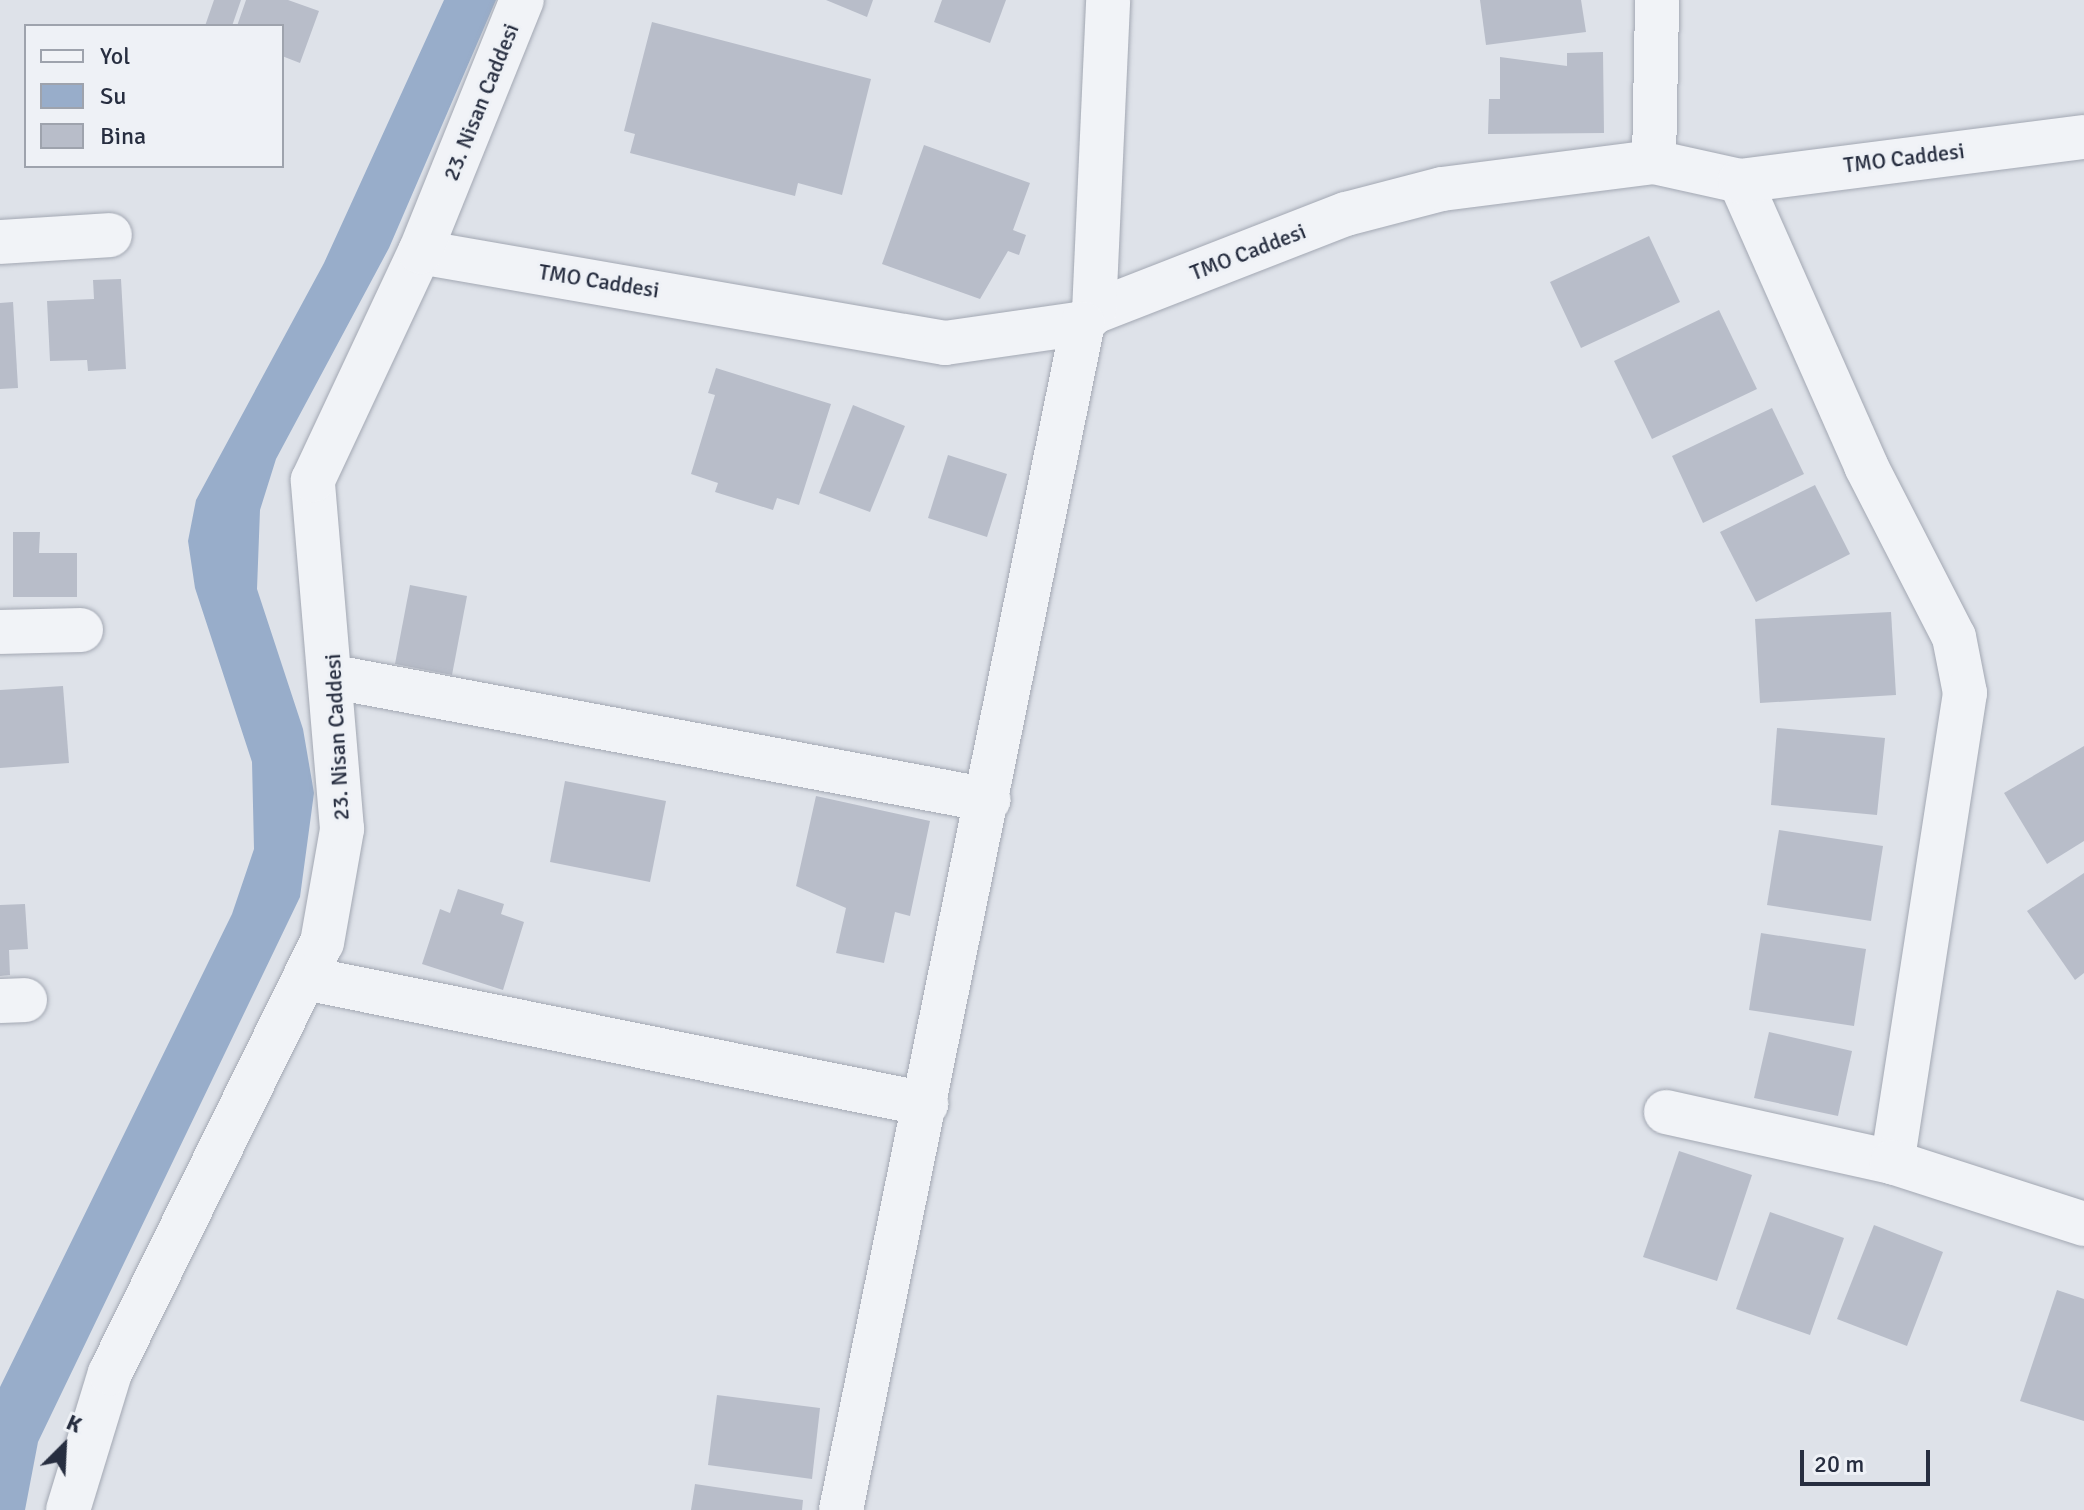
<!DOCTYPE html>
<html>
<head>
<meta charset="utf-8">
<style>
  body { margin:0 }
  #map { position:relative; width:2084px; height:1510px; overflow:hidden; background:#dee2e9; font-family:Signika,sans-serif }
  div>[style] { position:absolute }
  .water>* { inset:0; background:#98adca }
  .building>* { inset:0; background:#b8bdc9 }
  .roads { filter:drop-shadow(0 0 2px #a3a8b3) drop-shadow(0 0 2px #a3a8b3) }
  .minor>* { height:44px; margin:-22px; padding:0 22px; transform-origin:22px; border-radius:22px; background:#f1f3f7 }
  span { translate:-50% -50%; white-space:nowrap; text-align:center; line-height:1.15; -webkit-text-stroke:6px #eef1f6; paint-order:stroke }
  .street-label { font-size:22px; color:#272e40 }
  .legend { position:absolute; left:24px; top:24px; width:260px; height:144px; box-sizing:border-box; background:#eef1f6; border:2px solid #9ea3ad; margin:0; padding:10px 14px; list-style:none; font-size:24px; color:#272e40 }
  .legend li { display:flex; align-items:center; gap:16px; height:40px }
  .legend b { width:40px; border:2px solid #9ea3ad }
  .north { position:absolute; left:24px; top:1406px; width:80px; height:80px; -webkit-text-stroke:6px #eef1f6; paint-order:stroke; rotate:24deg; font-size:22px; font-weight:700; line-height:32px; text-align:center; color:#272e40 }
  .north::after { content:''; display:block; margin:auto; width:28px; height:36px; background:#272e40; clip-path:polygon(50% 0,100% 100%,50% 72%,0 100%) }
  .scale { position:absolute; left:1800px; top:1450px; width:130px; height:36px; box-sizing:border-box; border:4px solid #272e40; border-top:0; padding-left:10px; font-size:24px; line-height:28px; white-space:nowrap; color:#272e40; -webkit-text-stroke:6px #eef1f6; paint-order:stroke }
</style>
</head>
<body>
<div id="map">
  <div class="water">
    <div style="clip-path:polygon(444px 0,496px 0,389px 248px,276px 459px,260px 510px,257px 589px,303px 729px,314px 793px,300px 897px,38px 1442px,25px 1510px,0 1510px,0 1387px,232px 914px,254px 849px,252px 762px,195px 588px,188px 541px,196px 500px,324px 263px)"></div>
  </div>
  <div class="building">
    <div style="clip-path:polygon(214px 0,241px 0,232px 26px,205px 26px)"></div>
    <div style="clip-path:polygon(246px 0,288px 0,319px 11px,300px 63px,282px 56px,282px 26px,237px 26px)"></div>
    <div style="clip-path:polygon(826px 0,873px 0,867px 17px)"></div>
    <div style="clip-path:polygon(942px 0,1006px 0,990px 43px,934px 22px)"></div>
    <div style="clip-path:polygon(1480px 0,1581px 0,1586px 32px,1486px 45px)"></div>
    <div style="clip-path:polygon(652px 22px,871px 79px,842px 195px,798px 183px,795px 196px,630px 153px,635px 134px,624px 131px)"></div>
    <div style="clip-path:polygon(1603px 52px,1604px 133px,1488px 134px,1489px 99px,1500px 99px,1500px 57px,1567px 66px,1567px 53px)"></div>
    <div style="clip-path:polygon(924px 145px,1030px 183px,1013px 230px,1026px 235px,1019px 255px,1008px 251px,980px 299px,882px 264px)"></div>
    <div style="clip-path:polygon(1649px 236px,1680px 302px,1581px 348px,1550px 282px)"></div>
    <div style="clip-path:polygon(121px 279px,126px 369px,88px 371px,87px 360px,50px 361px,47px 301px,94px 299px,93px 280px)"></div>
    <div style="clip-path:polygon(13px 302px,18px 388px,0 389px,0 303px)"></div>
    <div style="clip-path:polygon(1719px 310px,1757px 389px,1652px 439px,1614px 361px)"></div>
    <div style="clip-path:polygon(716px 368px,831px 404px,799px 505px,777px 498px,773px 510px,715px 492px,718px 483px,691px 474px,715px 395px,708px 393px)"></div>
    <div style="clip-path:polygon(853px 405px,905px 426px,870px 512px,819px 493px)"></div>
    <div style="clip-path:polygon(1772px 408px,1804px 474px,1703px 523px,1672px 456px)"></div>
    <div style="clip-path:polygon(948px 455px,1007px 474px,987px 537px,928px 518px)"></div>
    <div style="clip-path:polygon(1815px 485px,1850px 554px,1756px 602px,1720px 532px)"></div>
    <div style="clip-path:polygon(13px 532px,40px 532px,39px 553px,77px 553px,77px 597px,13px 597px)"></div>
    <div style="clip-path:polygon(410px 585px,467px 596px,452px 675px,395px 664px)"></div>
    <div style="clip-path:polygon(1891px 612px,1896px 695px,1760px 703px,1755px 619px)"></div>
    <div style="clip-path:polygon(63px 686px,69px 763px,0 768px,0 690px)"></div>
    <div style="clip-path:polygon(1777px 728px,1885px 738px,1877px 815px,1771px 805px)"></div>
    <div style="clip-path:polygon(2084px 746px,2084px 841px,2047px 864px,2004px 793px)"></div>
    <div style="clip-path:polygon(565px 781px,666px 801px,650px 882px,550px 862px)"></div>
    <div style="clip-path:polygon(816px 796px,930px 821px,910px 916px,895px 912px,884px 963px,836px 953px,846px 908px,796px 886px)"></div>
    <div style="clip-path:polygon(1779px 830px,1883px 846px,1871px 921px,1767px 905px)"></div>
    <div style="clip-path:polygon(2084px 873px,2084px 973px,2075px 980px,2027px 911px)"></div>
    <div style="clip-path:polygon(458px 889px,504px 904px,501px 914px,524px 922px,503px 990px,422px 964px,440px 909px,450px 913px)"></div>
    <div style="clip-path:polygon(25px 904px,28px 949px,9px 950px,10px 975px,0 976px,0 905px)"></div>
    <div style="clip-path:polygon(1761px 933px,1866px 949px,1854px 1026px,1749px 1010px)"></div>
    <div style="clip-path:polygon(1769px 1032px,1852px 1051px,1838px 1116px,1754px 1098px)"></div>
    <div style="clip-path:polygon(1679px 1151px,1752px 1175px,1717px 1281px,1643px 1257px)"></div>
    <div style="clip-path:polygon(1770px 1212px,1844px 1238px,1810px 1335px,1736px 1309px)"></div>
    <div style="clip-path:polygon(1874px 1225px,1943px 1252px,1907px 1346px,1837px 1319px)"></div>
    <div style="clip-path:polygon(2057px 1290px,2084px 1299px,2084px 1421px,2020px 1401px)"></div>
    <div style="clip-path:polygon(717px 1395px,820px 1408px,812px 1479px,708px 1465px)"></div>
    <div style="clip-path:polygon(695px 1484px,803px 1500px,802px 1510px,691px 1510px)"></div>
  </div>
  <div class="roads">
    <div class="minor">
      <div style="left:1654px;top:162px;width:162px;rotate:-88.9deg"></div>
      <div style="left:1740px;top:181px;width:312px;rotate:66.1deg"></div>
      <div style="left:1866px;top:466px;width:192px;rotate:62.8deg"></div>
      <div style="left:1954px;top:637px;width:57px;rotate:78.9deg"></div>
      <div style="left:1965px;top:693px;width:475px;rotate:98.8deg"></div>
      <div style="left:0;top:242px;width:110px;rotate:-3.6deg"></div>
      <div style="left:420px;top:252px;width:533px;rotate:9.83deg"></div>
      <div style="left:945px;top:343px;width:139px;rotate:-8.2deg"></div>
      <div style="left:1083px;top:323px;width:16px;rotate:-45deg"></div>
      <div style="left:1094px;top:312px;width:270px;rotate:-21.3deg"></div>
      <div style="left:1346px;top:214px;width:99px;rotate:-14.6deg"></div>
      <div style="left:1442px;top:189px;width:214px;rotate:-7.3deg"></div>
      <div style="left:1654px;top:162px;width:88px;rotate:12.5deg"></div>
      <div style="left:1740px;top:181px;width:347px;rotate:-7.3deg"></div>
      <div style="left:1094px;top:312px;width:312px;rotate:-87.4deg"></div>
      <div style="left:0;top:632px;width:81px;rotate:-1.4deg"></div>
      <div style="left:334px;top:677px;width:666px;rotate:10.64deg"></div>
      <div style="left:305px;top:978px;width:634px;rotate:11.47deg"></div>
      <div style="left:0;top:1001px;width:25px;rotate:-2deg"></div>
      <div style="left:1666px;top:1112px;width:231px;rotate:12.5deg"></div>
      <div style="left:1892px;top:1162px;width:202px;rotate:17.9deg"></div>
      <div style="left:68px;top:1510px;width:143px;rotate:-73deg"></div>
      <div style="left:110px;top:1373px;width:479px;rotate:-63.8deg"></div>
      <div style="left:322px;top:943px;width:116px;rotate:-80deg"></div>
      <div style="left:342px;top:829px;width:350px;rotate:-94.8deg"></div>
      <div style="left:313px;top:480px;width:252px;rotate:-64.9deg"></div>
      <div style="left:420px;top:252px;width:272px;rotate:-68deg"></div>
      <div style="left:841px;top:1510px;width:1211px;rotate:-78.48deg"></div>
    </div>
  </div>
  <div class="street-label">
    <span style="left:481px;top:102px;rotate:-68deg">23. Nisan Caddesi</span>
    <span style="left:1904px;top:158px;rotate:-7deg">TMO Caddesi</span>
    <span style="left:1248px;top:252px;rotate:-21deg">TMO Caddesi</span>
    <span style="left:599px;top:281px;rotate:9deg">TMO Caddesi</span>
    <span style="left:337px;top:737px;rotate:-93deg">23. Nisan Caddesi</span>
  </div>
  <ul class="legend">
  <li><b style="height:10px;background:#f1f3f7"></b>Yol</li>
  <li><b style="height:22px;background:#98adca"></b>Su</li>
  <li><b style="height:22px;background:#b8bdc9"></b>Bina</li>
  </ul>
  <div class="north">K</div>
  <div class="scale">20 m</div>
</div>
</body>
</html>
